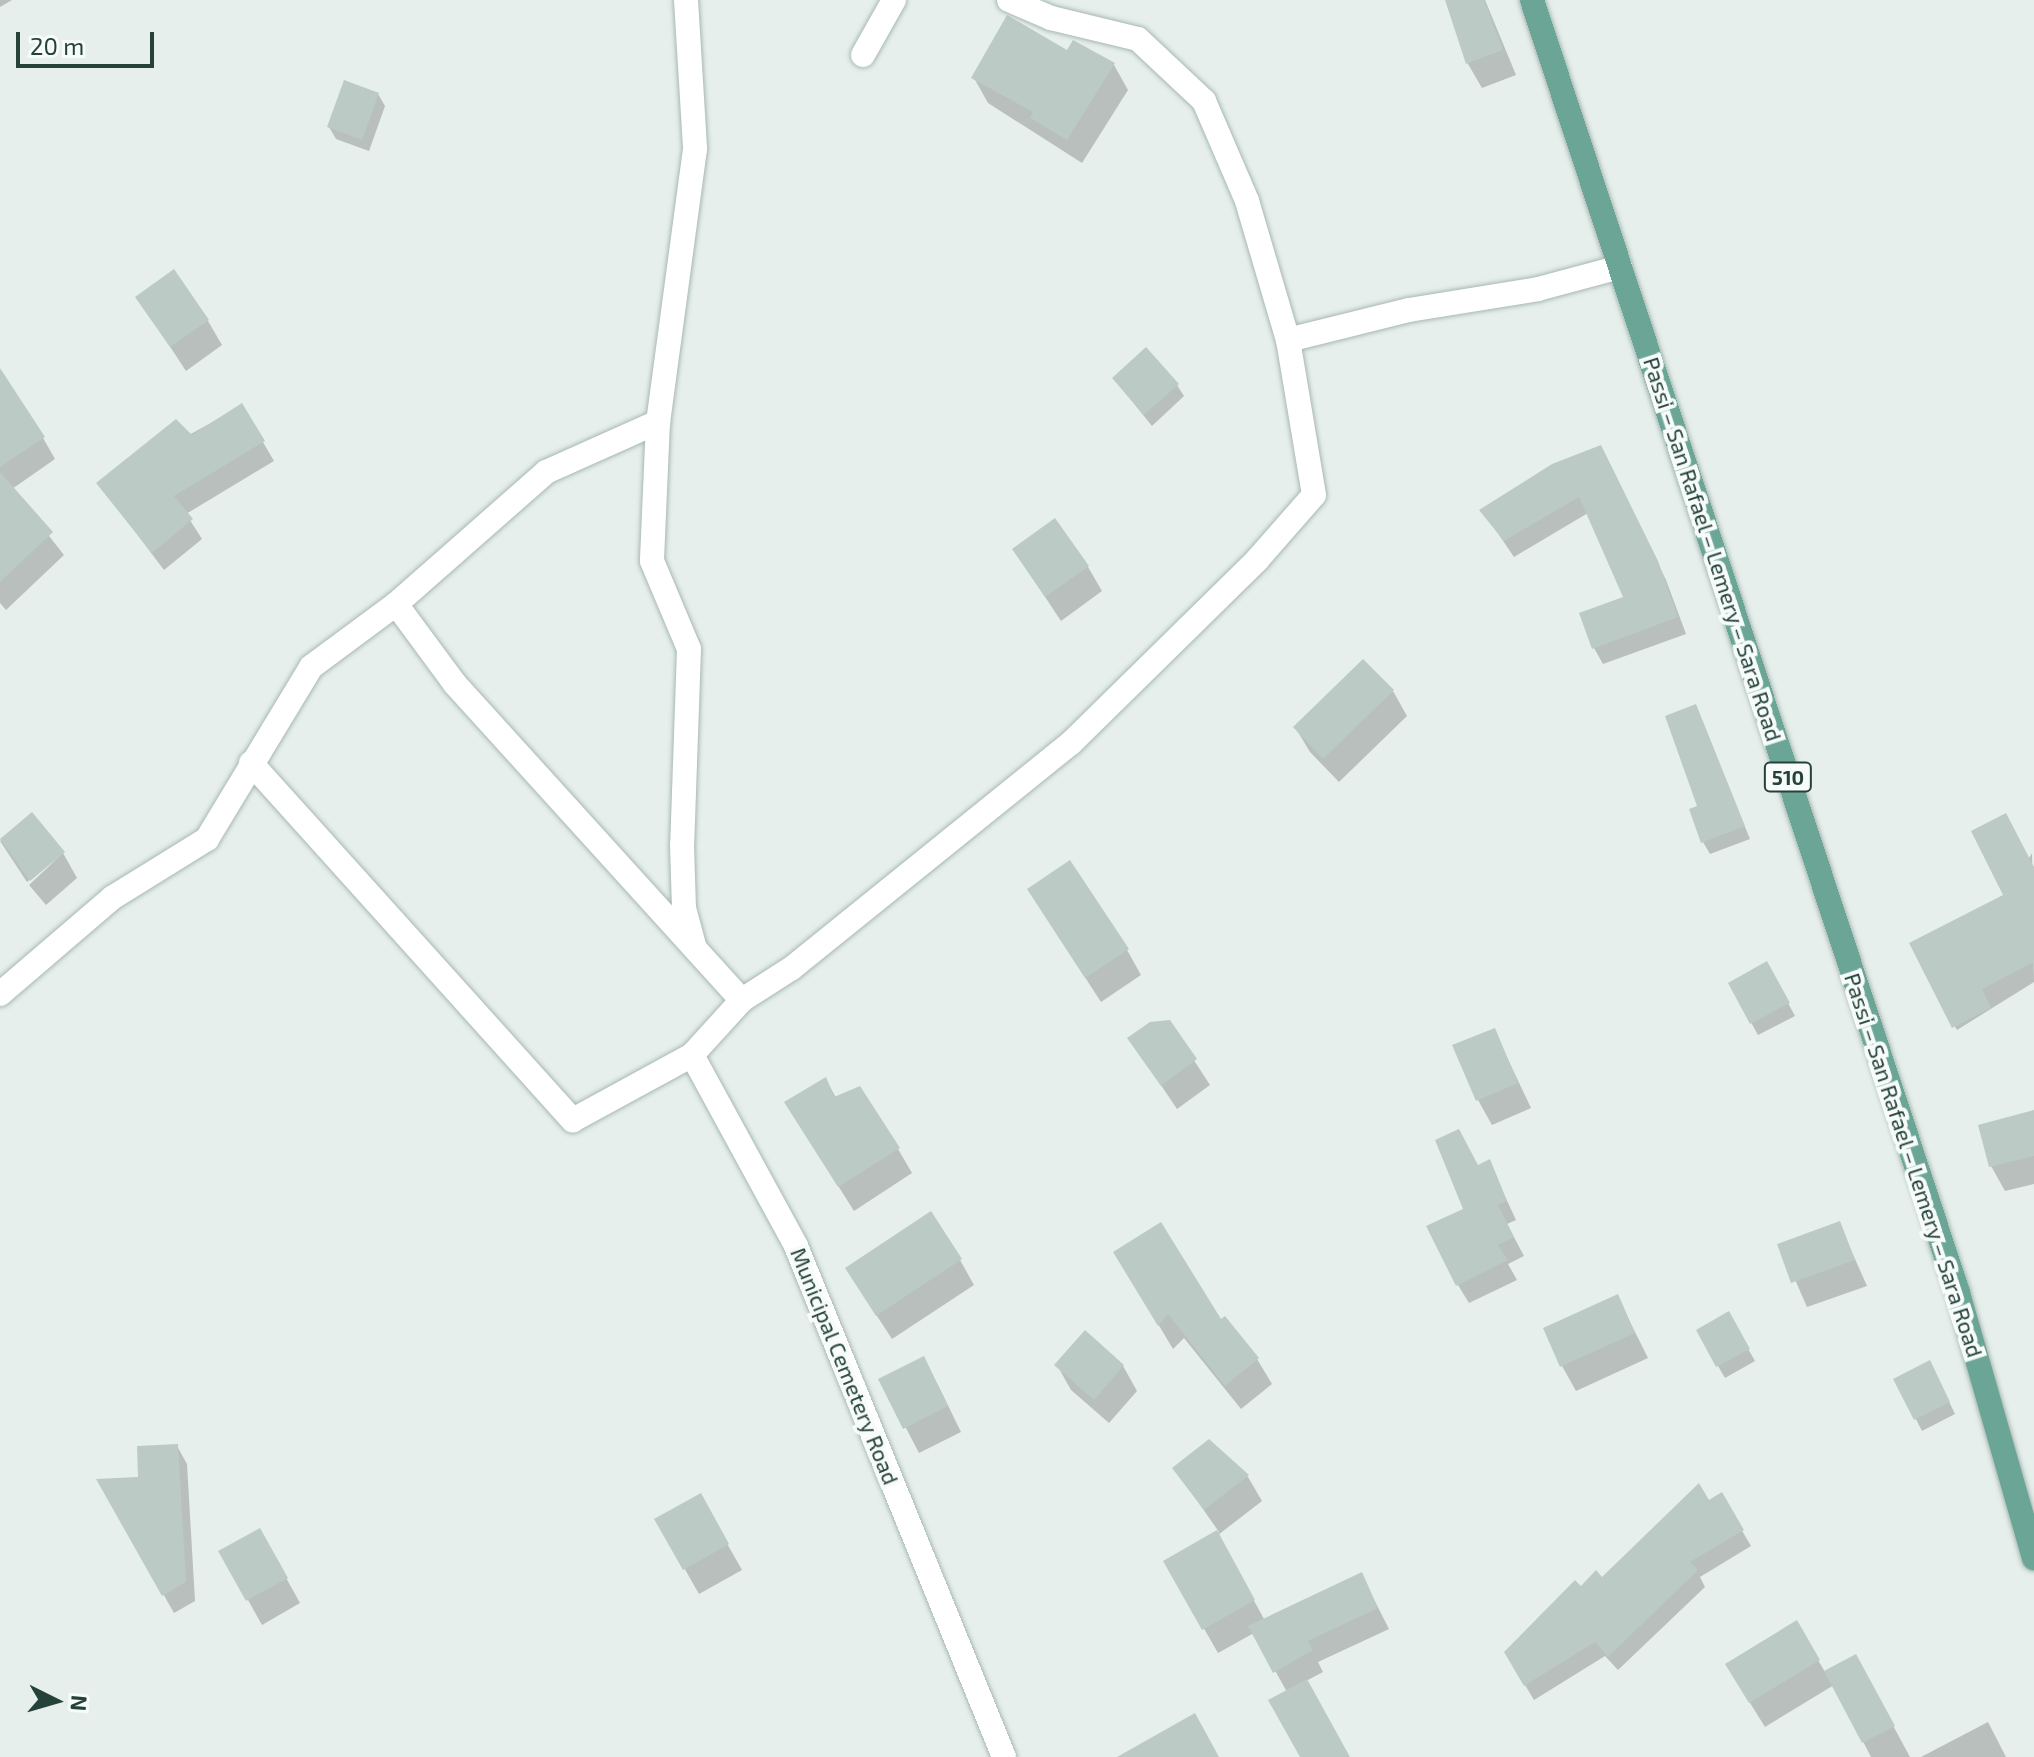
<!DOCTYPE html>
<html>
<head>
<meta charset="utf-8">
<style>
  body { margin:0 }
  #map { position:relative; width:2034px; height:1757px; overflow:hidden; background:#e6efeb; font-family:"Exo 2",sans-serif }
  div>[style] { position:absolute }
  .shadow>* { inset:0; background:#0003 }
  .building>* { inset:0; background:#bbcac4 }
  .roads { filter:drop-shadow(0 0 2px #a8b8b2) drop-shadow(0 0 2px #a8b8b2) }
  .minor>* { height:24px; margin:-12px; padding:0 12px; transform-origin:12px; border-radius:12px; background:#fff }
  .major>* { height:24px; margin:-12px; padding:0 12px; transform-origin:12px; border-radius:12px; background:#6aa596 }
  span { translate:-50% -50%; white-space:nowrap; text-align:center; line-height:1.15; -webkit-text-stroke:8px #f7fbf9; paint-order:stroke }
  .shield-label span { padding:2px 6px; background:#f7fbf9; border:2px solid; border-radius:6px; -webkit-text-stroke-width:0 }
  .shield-label { font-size:20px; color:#24423a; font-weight:700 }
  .street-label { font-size:22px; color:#24423a }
  .north { position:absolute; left:16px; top:1661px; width:80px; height:80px; -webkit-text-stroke:6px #f7fbf9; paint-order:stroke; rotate:95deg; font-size:22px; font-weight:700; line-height:32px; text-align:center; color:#24423a }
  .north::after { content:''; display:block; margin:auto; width:28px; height:36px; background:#24423a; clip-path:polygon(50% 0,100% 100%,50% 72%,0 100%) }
  .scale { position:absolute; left:16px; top:32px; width:138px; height:36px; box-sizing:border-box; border:4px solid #24423a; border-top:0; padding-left:10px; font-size:24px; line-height:28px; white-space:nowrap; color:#24423a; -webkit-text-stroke:6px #f7fbf9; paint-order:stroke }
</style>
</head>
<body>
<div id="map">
  <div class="shadow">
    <div style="clip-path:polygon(0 0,12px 0,0 7px)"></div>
    <div style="clip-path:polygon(1447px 0,1485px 0,1516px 75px,1482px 88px,1468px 64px)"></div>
    <div style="clip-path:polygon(1068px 53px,1114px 65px,1128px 90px,1082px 163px,988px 103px,974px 78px)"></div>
    <div style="clip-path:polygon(378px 94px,385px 106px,369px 151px,336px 139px,329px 127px)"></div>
    <div style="clip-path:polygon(138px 298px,208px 321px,222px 345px,186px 371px)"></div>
    <div style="clip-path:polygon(1114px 379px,1177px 385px,1184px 396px,1152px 426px)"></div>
    <div style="clip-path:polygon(242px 406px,274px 461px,186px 514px,202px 539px,164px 570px,99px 484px)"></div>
    <div style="clip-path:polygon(0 412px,43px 438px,55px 459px,12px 489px,64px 555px,6px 610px,0 603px)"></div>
    <div style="clip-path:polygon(1610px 464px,1666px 580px,1686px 634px,1603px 664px,1594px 648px,1626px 598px,1588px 513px,1514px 557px,1482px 510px)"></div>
    <div style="clip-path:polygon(1014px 550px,1088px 567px,1102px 591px,1061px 621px)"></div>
    <div style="clip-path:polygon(1393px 691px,1407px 716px,1339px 782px,1310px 752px,1295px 727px)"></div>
    <div style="clip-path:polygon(1695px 707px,1750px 839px,1710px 854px,1703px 842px)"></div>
    <div style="clip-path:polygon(31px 815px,62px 852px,27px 882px,0 841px)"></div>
    <div style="clip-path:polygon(63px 853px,77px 878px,46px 905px,29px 885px)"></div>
    <div style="clip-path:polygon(2032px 853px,2034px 982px,1957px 1030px,1944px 1007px)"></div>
    <div style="clip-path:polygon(1044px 914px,1127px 950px,1141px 975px,1101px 1002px)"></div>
    <div style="clip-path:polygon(1767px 964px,1795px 1016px,1758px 1035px,1730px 984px)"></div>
    <div style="clip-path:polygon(1169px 1022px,1210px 1085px,1177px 1109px,1130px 1039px)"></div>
    <div style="clip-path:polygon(1494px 1030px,1531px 1108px,1492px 1125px,1478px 1100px)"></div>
    <div style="clip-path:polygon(826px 1079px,836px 1098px,898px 1149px,912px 1173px,854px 1211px,801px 1127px)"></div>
    <div style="clip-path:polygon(2034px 1112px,2034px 1184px,2005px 1191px,1991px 1166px)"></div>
    <div style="clip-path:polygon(1489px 1162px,1516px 1220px,1507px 1224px,1524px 1256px,1508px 1264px,1517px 1280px,1469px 1303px,1458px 1285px,1465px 1210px,1478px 1167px)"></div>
    <div style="clip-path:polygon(1839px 1223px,1867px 1286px,1807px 1307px,1780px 1245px)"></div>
    <div style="clip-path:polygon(960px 1260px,974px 1285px,892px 1339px,862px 1293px)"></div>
    <div style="clip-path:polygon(1130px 1277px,1220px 1322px,1257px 1359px,1272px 1384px,1241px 1409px,1184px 1338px,1173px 1349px)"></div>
    <div style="clip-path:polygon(1617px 1296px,1648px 1358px,1576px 1391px,1562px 1366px)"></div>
    <div style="clip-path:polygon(1728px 1314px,1755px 1361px,1725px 1378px,1698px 1331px)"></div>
    <div style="clip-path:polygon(1057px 1365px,1123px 1366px,1137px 1391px,1109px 1423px,1071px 1390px)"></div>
    <div style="clip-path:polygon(1936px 1374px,1955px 1414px,1922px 1431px,1896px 1380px)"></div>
    <div style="clip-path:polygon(881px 1380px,937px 1383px,961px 1432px,919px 1453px)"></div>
    <div style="clip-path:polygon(1209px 1442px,1248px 1477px,1262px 1501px,1218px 1535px,1264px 1619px,1361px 1574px,1389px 1629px,1318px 1662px,1323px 1672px,1306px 1681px,1348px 1757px,1302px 1757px,1287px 1692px,1254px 1633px,1218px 1653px,1166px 1562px,1219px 1532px,1175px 1469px)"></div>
    <div style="clip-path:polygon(177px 1446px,187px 1464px,195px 1601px,174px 1613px,99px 1481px,141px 1479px)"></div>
    <div style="clip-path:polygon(1721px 1495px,1751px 1546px,1700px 1577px,1705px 1587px,1618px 1670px,1605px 1656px,1534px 1700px,1506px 1653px,1580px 1589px,1602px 1580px)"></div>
    <div style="clip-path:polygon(700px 1496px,742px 1570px,699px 1594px,657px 1520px)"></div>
    <div style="clip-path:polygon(260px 1531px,300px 1603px,262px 1625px,221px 1552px)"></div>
    <div style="clip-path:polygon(1796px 1623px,1825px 1672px,1865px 1674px,1910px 1757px,1871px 1757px,1834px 1685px,1765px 1727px,1742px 1690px)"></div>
    <div style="clip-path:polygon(1988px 1722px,2006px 1757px,1921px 1757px)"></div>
  </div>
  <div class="building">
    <div style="clip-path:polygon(1445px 0,1484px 0,1503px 50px,1466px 64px)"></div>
    <div style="clip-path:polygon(1007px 15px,1067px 50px,1073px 40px,1115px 63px,1067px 140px,1030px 118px,1033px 112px,971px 78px)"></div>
    <div style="clip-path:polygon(344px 80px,379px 93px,362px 140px,327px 127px)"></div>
    <div style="clip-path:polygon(174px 269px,209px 320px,170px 347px,135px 297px)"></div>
    <div style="clip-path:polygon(1146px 347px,1179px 384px,1144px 415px,1112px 378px)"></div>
    <div style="clip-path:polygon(0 368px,45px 437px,0 467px)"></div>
    <div style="clip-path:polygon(242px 403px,265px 441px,174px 496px,193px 519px,152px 553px,96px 483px,176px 419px,192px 435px)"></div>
    <div style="clip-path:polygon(1601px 445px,1658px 561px,1678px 617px,1592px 649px,1579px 613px,1623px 597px,1579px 497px,1504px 541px,1479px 510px,1552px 464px)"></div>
    <div style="clip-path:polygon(0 472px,53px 532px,0 582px)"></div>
    <div style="clip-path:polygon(1055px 518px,1089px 566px,1045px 597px,1012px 549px)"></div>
    <div style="clip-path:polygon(1363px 659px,1394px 690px,1323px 759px,1293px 727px)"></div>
    <div style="clip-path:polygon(1696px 704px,1745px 826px,1701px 843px,1689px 809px,1697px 806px,1665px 716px)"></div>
    <div style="clip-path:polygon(32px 812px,65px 852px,30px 881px,0 839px)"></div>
    <div style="clip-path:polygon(2006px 813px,2034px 867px,2034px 962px,1982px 989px,1991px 1008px,1952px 1028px,1909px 943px,2003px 895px,1971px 831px)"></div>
    <div style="clip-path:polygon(1070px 860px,1129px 949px,1085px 978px,1027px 889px)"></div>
    <div style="clip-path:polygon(1767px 961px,1790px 1003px,1750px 1024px,1728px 983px)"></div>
    <div style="clip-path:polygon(1170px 1020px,1197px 1059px,1161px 1086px,1127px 1038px,1150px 1022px)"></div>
    <div style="clip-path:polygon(1495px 1028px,1518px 1083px,1476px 1101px,1452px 1045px)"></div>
    <div style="clip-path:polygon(826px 1077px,834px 1097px,860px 1086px,900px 1148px,838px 1187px,784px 1102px)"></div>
    <div style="clip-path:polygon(2034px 1110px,2034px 1156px,1989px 1167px,1978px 1125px)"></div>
    <div style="clip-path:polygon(1459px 1129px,1478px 1165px,1490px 1159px,1507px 1201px,1498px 1205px,1514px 1237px,1498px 1245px,1508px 1260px,1456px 1286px,1426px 1226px,1463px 1209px,1435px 1140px)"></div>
    <div style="clip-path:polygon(931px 1211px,962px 1259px,876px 1316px,845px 1268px)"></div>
    <div style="clip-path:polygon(1840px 1221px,1855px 1260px,1791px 1283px,1777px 1244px)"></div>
    <div style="clip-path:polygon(1161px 1222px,1221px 1319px,1225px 1316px,1259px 1358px,1225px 1386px,1168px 1314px,1158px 1326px,1113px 1252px)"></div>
    <div style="clip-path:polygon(1618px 1294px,1635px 1333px,1560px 1367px,1543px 1328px)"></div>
    <div style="clip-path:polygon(1729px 1311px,1750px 1349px,1716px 1367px,1696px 1330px)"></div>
    <div style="clip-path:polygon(1085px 1330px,1124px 1365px,1094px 1400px,1054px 1365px)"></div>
    <div style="clip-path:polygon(924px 1356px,948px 1406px,903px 1429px,878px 1379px)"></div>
    <div style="clip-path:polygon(1930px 1360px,1950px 1402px,1914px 1420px,1893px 1379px)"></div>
    <div style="clip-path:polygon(1209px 1439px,1249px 1475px,1204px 1510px,1172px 1468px)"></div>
    <div style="clip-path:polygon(178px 1444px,186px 1582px,162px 1596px,96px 1479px,138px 1477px,137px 1446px)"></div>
    <div style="clip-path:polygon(1699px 1483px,1709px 1500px,1722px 1492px,1744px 1530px,1690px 1562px,1698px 1570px,1608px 1657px,1595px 1642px,1524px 1686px,1504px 1652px,1575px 1580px,1581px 1586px,1596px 1570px,1602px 1577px)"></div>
    <div style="clip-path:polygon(701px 1493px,729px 1544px,683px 1570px,654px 1519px)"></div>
    <div style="clip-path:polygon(260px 1528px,288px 1578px,246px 1601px,218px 1551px)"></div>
    <div style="clip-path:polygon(1217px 1530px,1255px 1600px,1202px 1630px,1163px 1561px)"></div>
    <div style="clip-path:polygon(1362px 1572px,1378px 1608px,1308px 1641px,1313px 1650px,1273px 1673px,1248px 1626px)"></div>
    <div style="clip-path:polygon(1797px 1620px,1820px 1660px,1749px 1703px,1725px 1664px)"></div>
    <div style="clip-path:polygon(1856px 1654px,1895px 1726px,1862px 1743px,1824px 1671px)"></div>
    <div style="clip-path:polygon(1307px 1679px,1350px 1757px,1300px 1757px,1268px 1700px)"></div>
    <div style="clip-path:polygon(1195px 1713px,1219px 1757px,1117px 1757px)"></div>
  </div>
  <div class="roads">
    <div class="minor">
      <div style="left:686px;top:0;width:149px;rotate:86.5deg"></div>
      <div style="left:695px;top:149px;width:275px;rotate:97.7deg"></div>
      <div style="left:658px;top:422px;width:139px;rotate:92.5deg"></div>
      <div style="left:652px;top:561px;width:95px;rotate:67.2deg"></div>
      <div style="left:689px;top:649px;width:196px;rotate:92deg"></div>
      <div style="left:682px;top:845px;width:63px;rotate:88.2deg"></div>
      <div style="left:684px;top:908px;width:39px;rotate:75deg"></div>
      <div style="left:1009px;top:0;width:46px;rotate:23.2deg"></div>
      <div style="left:1051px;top:18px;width:89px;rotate:13.6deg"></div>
      <div style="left:1138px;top:39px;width:91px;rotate:43.2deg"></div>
      <div style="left:1204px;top:101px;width:109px;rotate:66.7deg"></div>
      <div style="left:1247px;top:201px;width:145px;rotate:73.6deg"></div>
      <div style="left:863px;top:55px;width:63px;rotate:-60.6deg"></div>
      <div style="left:396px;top:604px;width:200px;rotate:-41.3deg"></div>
      <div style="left:546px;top:472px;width:123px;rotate:-24.1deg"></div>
      <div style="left:251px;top:763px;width:481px;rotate:48deg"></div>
      <div style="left:573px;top:1120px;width:136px;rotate:-28.6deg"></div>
      <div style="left:0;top:994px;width:148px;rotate:-40.6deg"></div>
      <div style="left:112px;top:898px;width:112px;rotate:-31.8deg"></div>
      <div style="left:207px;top:839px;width:201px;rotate:-58.8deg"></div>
      <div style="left:311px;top:667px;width:106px;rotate:-36.5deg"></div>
      <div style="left:396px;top:604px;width:99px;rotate:53.6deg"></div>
      <div style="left:455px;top:684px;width:427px;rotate:47.8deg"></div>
      <div style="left:742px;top:1000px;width:59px;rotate:-32.6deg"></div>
      <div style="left:792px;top:968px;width:358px;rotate:-38.9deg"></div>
      <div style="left:1071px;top:743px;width:261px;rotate:-44.5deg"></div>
      <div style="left:1257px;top:560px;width:86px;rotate:-48.8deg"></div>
      <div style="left:1314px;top:495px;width:157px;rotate:-99.5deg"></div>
      <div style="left:1288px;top:340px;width:125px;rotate:-13.9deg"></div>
      <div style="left:1409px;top:310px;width:131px;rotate:-9.2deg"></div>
      <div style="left:1538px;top:289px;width:85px;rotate:-15deg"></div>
      <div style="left:742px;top:1000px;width:74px;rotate:132.3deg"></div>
      <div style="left:692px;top:1055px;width:217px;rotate:61.4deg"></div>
      <div style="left:796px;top:1246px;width:552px;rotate:67.85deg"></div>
    </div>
    <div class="major">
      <div style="left:1532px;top:0;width:1361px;rotate:71.76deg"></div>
      <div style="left:1958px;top:1293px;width:276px;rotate:74deg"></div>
    </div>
  </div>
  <div class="shield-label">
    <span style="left:1788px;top:777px">510</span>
  </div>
  <div class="street-label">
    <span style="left:1713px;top:549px;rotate:72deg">Passi – San Rafael – Lemery – Sara Road</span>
    <span style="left:1914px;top:1165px;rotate:72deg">Passi – San Rafael – Lemery – Sara Road</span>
    <span style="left:845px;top:1366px;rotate:68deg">Municipal Cemetery Road</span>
  </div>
  <div class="north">N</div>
  <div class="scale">20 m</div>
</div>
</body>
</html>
